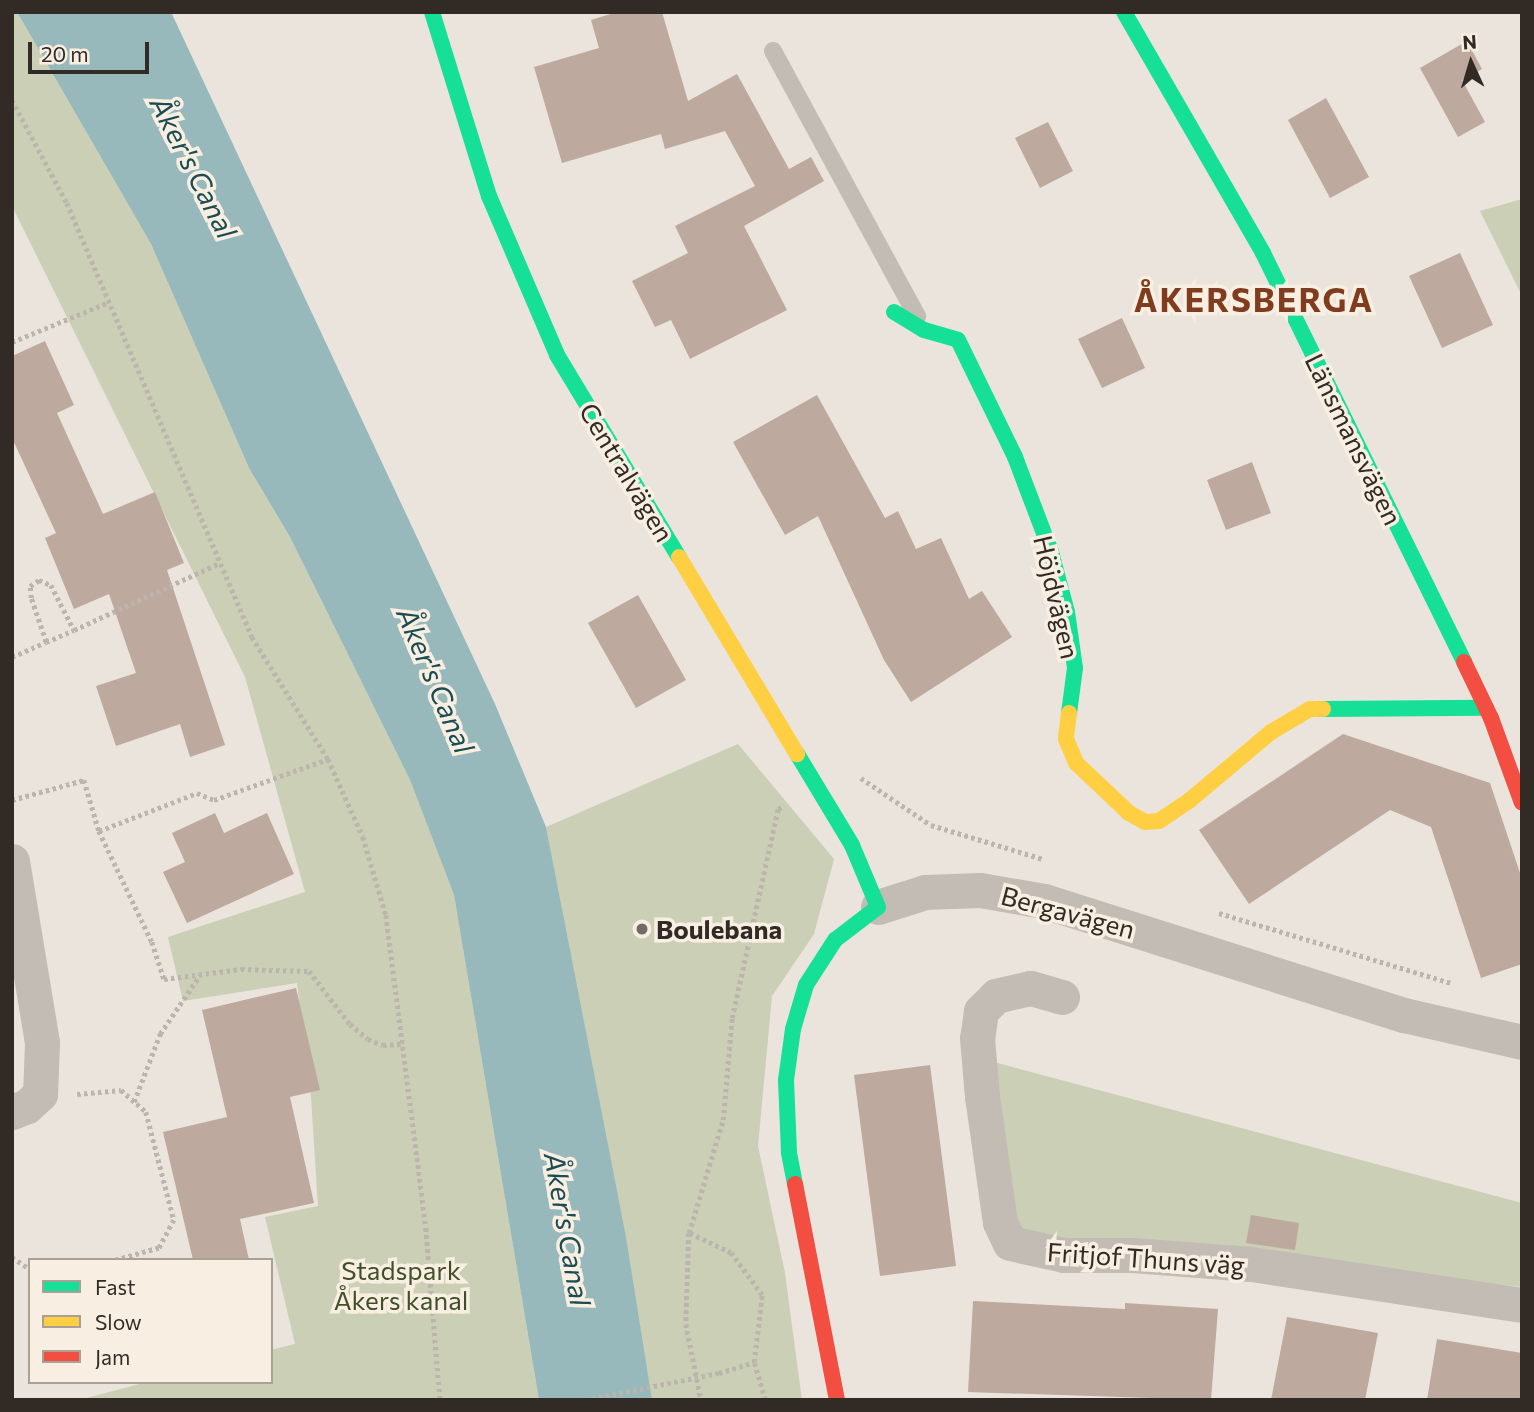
<!DOCTYPE html>
<html>
<head>
<meta charset="utf-8">
<style>
  body { margin:0 }
  #map { position:relative; width:1534px; height:1412px; overflow:hidden; background:#eae4dc; font-family:Commissioner,sans-serif }
  div>[style] { position:absolute }
  .green>* { inset:0; background:#cacfb6 }
  .water>* { inset:0; background:#98b9bb }
  .building>* { inset:0; background:#bda99e }
  .path>* { height:4.5px; margin-top:-2.25px; transform-origin:0; background:repeating-linear-gradient(90deg,#bbb5ae 0 3.5px,transparent 0 7px) }
  .lane>* { height:18px; margin:-9px; padding:0 9px; transform-origin:9px; border-radius:9px; background:#c2bcb5 }
  .street>* { height:35px; margin:-17.5px; padding:0 17.5px; transform-origin:17.5px; border-radius:17.5px; background:#c2bcb5 }
  .fast>* { height:16px; margin:-8px; padding:0 8px; transform-origin:8px; border-radius:8px; background:#16e098 }
  .slow>* { height:16px; margin:-8px; padding:0 8px; transform-origin:8px; border-radius:8px; background:#ffcf43 }
  .jam>* { height:16px; margin:-8px; padding:0 8px; transform-origin:8px; border-radius:8px; background:#f24e42 }
  .path-bridge>* { height:4.5px; margin-top:-2.25px; transform-origin:0; background:repeating-linear-gradient(90deg,#bbb5ae 0 3.5px,transparent 0 7px) }
  .dots>* { width:19px; height:19px; translate:-50% -50%; box-sizing:border-box; border:4px solid #f8efe2; border-radius:50% }
  span { translate:-50% -50%; white-space:nowrap; text-align:center; line-height:1.15; -webkit-text-stroke:7px #f8efe2; paint-order:stroke }
  .street-label { font-size:26px; color:#322a25 }
  .poi-label { font-size:26px; color:#322a25; font-weight:700 }
  .left { translate:0 -50%; text-align:left }
  .park-label { font-size:26px; color:#3f5029 }
  .water-label { font-size:28px; color:#1b4c53; font-style:italic }
  .district-label { font-size:33px; color:#803c1f; font-weight:700; letter-spacing:2px }
  .frame { position:absolute; inset:0; border:14px solid #322a25; pointer-events:none }
  .legend { position:absolute; left:28px; top:1258px; width:245px; height:126px; box-sizing:border-box; background:#f8efe2; border:2px solid #a9a096; margin:0; padding:9px 12px; list-style:none; font-size:21px; color:#322a25 }
  .legend li { display:flex; align-items:center; gap:14px; height:35px }
  .legend b { width:35px; border:2px solid #a9a096 }
  .north { position:absolute; left:1436px; top:28px; width:70px; height:70px; -webkit-text-stroke:5px #f8efe2; paint-order:stroke; rotate:356deg; font-size:19px; font-weight:700; line-height:28px; text-align:center; color:#322a25 }
  .north::after { content:''; display:block; margin:auto; width:24px; height:32px; background:#322a25; clip-path:polygon(50% 0,100% 100%,50% 72%,0 100%) }
  .scale { position:absolute; left:28px; top:42px; width:121px; height:32px; box-sizing:border-box; border:4px solid #322a25; border-top:0; padding-left:9px; font-size:21px; line-height:24px; white-space:nowrap; color:#322a25; -webkit-text-stroke:5px #f8efe2; paint-order:stroke }
</style>
</head>
<body>
<div id="map">
  <div class="green">
    <div style="clip-path:polygon(12px 12px,17px 12px,151px 244px,249px 468px,290px 537px,410px 780px,454px 895px,539px 1400px,79px 1400px,147px 1382px,271px 1382px,271px 1350px,295px 1344px,265px 1217px,318px 1206px,311px 1098px,297px 983px,183px 1001px,168px 937px,305px 892px,245px 677px,12px 206px)"></div>
    <div style="clip-path:polygon(1522px 199px,1522px 296px,1480px 211px)"></div>
    <div style="clip-path:polygon(738px 744px,834px 859px,814px 934px,772px 996px,758px 1146px,785px 1273px,802px 1400px,651px 1400px,546px 827px)"></div>
    <div style="clip-path:polygon(994px 1062px,1522px 1203px,1522px 1287px,1025px 1235px,1008px 1205px)"></div>
  </div>
  <div class="water">
    <div style="clip-path:polygon(17px 12px,171px 12px,495px 704px,546px 827px,626px 1237px,652px 1400px,539px 1400px,454px 895px,410px 780px,290px 537px,249px 468px,151px 244px)"></div>
  </div>
  <div class="building">
    <div style="clip-path:polygon(617px 12px,662px 12px,688px 101px,737px 74px,789px 169px,811px 157px,824px 181px,744px 226px,787px 310px,690px 359px,671px 320px,655px 327px,632px 281px,688px 253px,675px 226px,755px 186px,725px 131px,665px 149px,661px 134px,562px 163px,534px 67px,599px 48px,591px 20px)"></div>
    <div style="clip-path:polygon(1467px 41px,1482px 69px,1462px 80px,1485px 122px,1458px 137px,1420px 68px)"></div>
    <div style="clip-path:polygon(1326px 98px,1369px 177px,1330px 198px,1288px 120px)"></div>
    <div style="clip-path:polygon(1048px 122px,1073px 171px,1040px 188px,1015px 138px)"></div>
    <div style="clip-path:polygon(1460px 253px,1493px 325px,1442px 348px,1409px 276px)"></div>
    <div style="clip-path:polygon(1122px 318px,1145px 368px,1102px 388px,1078px 339px)"></div>
    <div style="clip-path:polygon(45px 341px,74px 405px,57px 413px,103px 514px,155px 492px,184px 563px,167px 570px,225px 745px,190px 757px,180px 724px,116px 746px,96px 686px,136px 673px,109px 594px,74px 609px,45px 538px,56px 533px,12px 438px,12px 356px)"></div>
    <div style="clip-path:polygon(817px 395px,885px 518px,898px 511px,916px 549px,941px 538px,969px 599px,982px 591px,1012px 637px,911px 702px,884px 660px,818px 516px,785px 535px,733px 442px)"></div>
    <div style="clip-path:polygon(1252px 462px,1271px 513px,1226px 530px,1207px 480px)"></div>
    <div style="clip-path:polygon(638px 595px,686px 680px,636px 708px,588px 623px)"></div>
    <div style="clip-path:polygon(1343px 734px,1490px 783px,1522px 879px,1522px 964px,1481px 978px,1431px 827px,1390px 810px,1249px 904px,1199px 830px)"></div>
    <div style="clip-path:polygon(215px 813px,224px 833px,267px 813px,294px 874px,187px 923px,163px 872px,185px 862px,172px 833px)"></div>
    <div style="clip-path:polygon(296px 988px,320px 1090px,290px 1097px,314px 1203px,240px 1219px,249px 1260px,193px 1260px,163px 1132px,227px 1117px,202px 1010px)"></div>
    <div style="clip-path:polygon(930px 1065px,956px 1266px,880px 1276px,854px 1075px)"></div>
    <div style="clip-path:polygon(1251px 1215px,1299px 1223px,1295px 1250px,1246px 1243px)"></div>
    <div style="clip-path:polygon(973px 1301px,1125px 1309px,1125px 1303px,1218px 1309px,1211px 1400px,968px 1392px)"></div>
    <div style="clip-path:polygon(1287px 1317px,1378px 1333px,1365px 1400px,1271px 1400px)"></div>
    <div style="clip-path:polygon(1437px 1339px,1522px 1353px,1522px 1400px,1427px 1400px)"></div>
  </div>
  <div class="path">
    <div style="left:12px;top:100px;width:117px;rotate:61.9deg"></div>
    <div style="left:67px;top:203px;width:472px;rotate:66.9deg"></div>
    <div style="left:252px;top:637px;width:144px;rotate:58.1deg"></div>
    <div style="left:328px;top:759px;width:85px;rotate:65.8deg"></div>
    <div style="left:363px;top:837px;width:81px;rotate:73.6deg"></div>
    <div style="left:386px;top:915px;width:316px;rotate:82.7deg"></div>
    <div style="left:426px;top:1228px;width:173px;rotate:85.3deg"></div>
    <div style="left:12px;top:342px;width:105px;rotate:-22.4deg"></div>
    <div style="left:46px;top:642px;width:30px;rotate:-23deg"></div>
    <div style="left:12px;top:657px;width:37px;rotate:-24deg"></div>
    <div style="left:46px;top:642px;width:46px;rotate:-108.8deg"></div>
    <div style="left:31px;top:598px;width:12px;rotate:-95deg"></div>
    <div style="left:30px;top:586px;width:11px;rotate:-34deg"></div>
    <div style="left:39px;top:580px;width:13px;rotate:23deg"></div>
    <div style="left:51px;top:585px;width:51px;rotate:62.9deg"></div>
    <div style="left:74px;top:630px;width:161px;rotate:-24.7deg"></div>
    <div style="left:861px;top:778px;width:84px;rotate:33.9deg"></div>
    <div style="left:931px;top:825px;width:117px;rotate:16.9deg"></div>
    <div style="left:12px;top:800px;width:75px;rotate:-15.5deg"></div>
    <div style="left:84px;top:780px;width:53px;rotate:73.6deg"></div>
    <div style="left:99px;top:831px;width:105px;rotate:-21.2deg"></div>
    <div style="left:197px;top:793px;width:18px;rotate:22deg"></div>
    <div style="left:214px;top:800px;width:121px;rotate:-19.8deg"></div>
    <div style="left:99px;top:831px;width:123px;rotate:64.5deg"></div>
    <div style="left:152px;top:942px;width:39px;rotate:72deg"></div>
    <div style="left:164px;top:979px;width:78px;rotate:-7.4deg"></div>
    <div style="left:241px;top:969px;width:68px;rotate:1.7deg"></div>
    <div style="left:309px;top:971px;width:67px;rotate:52.3deg"></div>
    <div style="left:350px;top:1024px;width:23px;rotate:40deg"></div>
    <div style="left:368px;top:1039px;width:16px;rotate:22deg"></div>
    <div style="left:383px;top:1045px;width:18px;rotate:-3deg"></div>
    <div style="left:1219px;top:913px;width:242px;rotate:16.8deg"></div>
    <div style="left:77px;top:1094px;width:44px;rotate:-5.2deg"></div>
    <div style="left:121px;top:1090px;width:33px;rotate:41deg"></div>
    <div style="left:146px;top:1112px;width:112px;rotate:75.5deg"></div>
    <div style="left:174px;top:1220px;width:32px;rotate:118deg"></div>
    <div style="left:159px;top:1248px;width:45px;rotate:164.4deg"></div>
    <div style="left:134px;top:1102px;width:73px;rotate:-69.1deg"></div>
    <div style="left:160px;top:1034px;width:71px;rotate:-55.9deg"></div>
    <div style="left:689px;top:1233px;width:91px;rotate:91.9deg"></div>
    <div style="left:686px;top:1324px;width:77px;rotate:78.8deg"></div>
    <div style="left:12px;top:1257px;width:22px;rotate:34deg"></div>
    <div style="left:719px;top:1373px;width:37px;rotate:-17deg"></div>
    <div style="left:765px;top:1400px;width:40px;rotate:-106deg"></div>
    <div style="left:754px;top:1362px;width:67px;rotate:-83.2deg"></div>
    <div style="left:762px;top:1295px;width:52px;rotate:-126.4deg"></div>
    <div style="left:731px;top:1253px;width:47px;rotate:-154.5deg"></div>
    <div style="left:689px;top:1233px;width:118px;rotate:-73.3deg"></div>
    <div style="left:723px;top:1120px;width:102px;rotate:-85deg"></div>
    <div style="left:732px;top:1018px;width:214px;rotate:-77.6deg"></div>
    <div style="left:778px;top:809px;width:7px;rotate:-27deg"></div>
  </div>
  <div class="lane">
    <div style="left:773px;top:51px;width:302px;rotate:61.5deg"></div>
  </div>
  <div class="street">
    <div style="left:12px;top:861px;width:184px;rotate:80.6deg"></div>
    <div style="left:42px;top:1043px;width:51px;rotate:92.2deg"></div>
    <div style="left:40px;top:1094px;width:18px;rotate:137deg"></div>
    <div style="left:27px;top:1106px;width:16px;rotate:158deg"></div>
    <div style="left:878px;top:907px;width:49px;rotate:-17.7deg"></div>
    <div style="left:925px;top:892px;width:55px;rotate:-2.1deg"></div>
    <div style="left:980px;top:890px;width:65px;rotate:9.8deg"></div>
    <div style="left:1044px;top:901px;width:378px;rotate:17.6deg"></div>
    <div style="left:1404px;top:1015px;width:121px;rotate:12.9deg"></div>
    <div style="left:1062px;top:997px;width:33px;rotate:-164deg"></div>
    <div style="left:1030px;top:988px;width:35px;rotate:167deg"></div>
    <div style="left:996px;top:996px;width:21px;rotate:135deg"></div>
    <div style="left:981px;top:1011px;width:27px;rotate:98deg"></div>
    <div style="left:977px;top:1038px;width:58px;rotate:85.1deg"></div>
    <div style="left:982px;top:1096px;width:127px;rotate:81.9deg"></div>
    <div style="left:1000px;top:1222px;width:23px;rotate:65deg"></div>
    <div style="left:1010px;top:1243px;width:55px;rotate:12.5deg"></div>
    <div style="left:1064px;top:1255px;width:69px"></div>
    <div style="left:1133px;top:1255px;width:118px;rotate:4.4deg"></div>
    <div style="left:1251px;top:1264px;width:274px;rotate:8.6deg"></div>
  </div>
  <div class="fast">
    <div style="left:432px;top:12px;width:193px;rotate:72.8deg"></div>
    <div style="left:489px;top:196px;width:173px;rotate:66.8deg"></div>
    <div style="left:557px;top:355px;width:236px;rotate:58.9deg"></div>
    <div style="left:1124px;top:12px;width:278px;rotate:60deg"></div>
    <div style="left:1263px;top:253px;width:456px;rotate:63.8deg"></div>
    <div style="left:894px;top:312px;width:35px;rotate:31deg"></div>
    <div style="left:924px;top:330px;width:35px;rotate:16deg"></div>
    <div style="left:958px;top:340px;width:130px;rotate:64deg"></div>
    <div style="left:1015px;top:457px;width:102px;rotate:69.2deg"></div>
    <div style="left:1051px;top:552px;width:62px;rotate:75.1deg"></div>
    <div style="left:1067px;top:612px;width:57px;rotate:81.9deg"></div>
    <div style="left:1075px;top:668px;width:45px;rotate:97.6deg"></div>
    <div style="left:1323px;top:709px;width:163px;rotate:-0.4deg"></div>
    <div style="left:795px;top:1184px;width:33px;rotate:-101deg"></div>
    <div style="left:789px;top:1152px;width:72px;rotate:-92.4deg"></div>
    <div style="left:786px;top:1080px;width:51px;rotate:-82.2deg"></div>
    <div style="left:793px;top:1029px;width:46px;rotate:-73.5deg"></div>
    <div style="left:806px;top:985px;width:54px;rotate:-57.2deg"></div>
    <div style="left:835px;top:940px;width:54px;rotate:-37.5deg"></div>
    <div style="left:878px;top:907px;width:67px;rotate:-112.8deg"></div>
    <div style="left:852px;top:845px;width:106px;rotate:-121.1deg"></div>
  </div>
  <div class="slow">
    <div style="left:679px;top:557px;width:230px;rotate:59.1deg"></div>
    <div style="left:1069px;top:713px;width:26px;rotate:97deg"></div>
    <div style="left:1066px;top:739px;width:26px;rotate:67deg"></div>
    <div style="left:1076px;top:763px;width:73px;rotate:43.3deg"></div>
    <div style="left:1129px;top:813px;width:18px;rotate:29deg"></div>
    <div style="left:1145px;top:822px;width:14px;rotate:-4deg"></div>
    <div style="left:1159px;top:821px;width:37px;rotate:-34deg"></div>
    <div style="left:1190px;top:800px;width:106px;rotate:-40deg"></div>
    <div style="left:1271px;top:732px;width:45px;rotate:-30.5deg"></div>
    <div style="left:1310px;top:709px;width:13px"></div>
  </div>
  <div class="jam">
    <div style="left:1464px;top:662px;width:62px;rotate:64.3deg"></div>
    <div style="left:1491px;top:718px;width:90px;rotate:70deg"></div>
    <div style="left:795px;top:1184px;width:220px;rotate:79deg"></div>
  </div>
  <div class="path-bridge">
    <div style="left:585px;top:1400px;width:137px;rotate:-11.4deg"></div>
  </div>
  <div class="dots">
    <div style="left:642px;top:929px;background:#726b65"></div>
  </div>
  <div class="street-label">
    <span style="left:1354px;top:439px;rotate:64deg">Länsmansvägen</span>
    <span style="left:627px;top:472px;rotate:59deg">Centralvägen</span>
    <span style="left:1057px;top:597px;rotate:77deg">Höjdvägen</span>
    <span style="left:1068px;top:912px;rotate:15deg">Bergavägen</span>
    <span style="left:1146px;top:1258px;rotate:4deg">Fritjof Thuns väg</span>
  </div>
  <div class="poi-label">
    <span class="left" style="left:656px;top:929px">Boulebana</span>
  </div>
  <div class="park-label">
    <span style="left:401px;top:1285px">Stadspark<br>Åkers kanal</span>
  </div>
  <div class="water-label">
    <span style="left:194px;top:167px;rotate:63deg">Åker's Canal</span>
    <span style="left:436px;top:680px;rotate:67deg">Åker's Canal</span>
    <span style="left:568px;top:1229px;rotate:80deg">Åker's Canal</span>
  </div>
  <div class="district-label">
    <span style="left:1254px;top:299px">ÅKERSBERGA</span>
  </div>
  <div class="frame"></div>
  <ul class="legend">
  <li><b style="height:9px;background:#16e098"></b>Fast</li>
  <li><b style="height:9px;background:#ffcf43"></b>Slow</li>
  <li><b style="height:9px;background:#f24e42"></b>Jam</li>
  </ul>
  <div class="north">N</div>
  <div class="scale">20 m</div>
</div>
</body>
</html>
